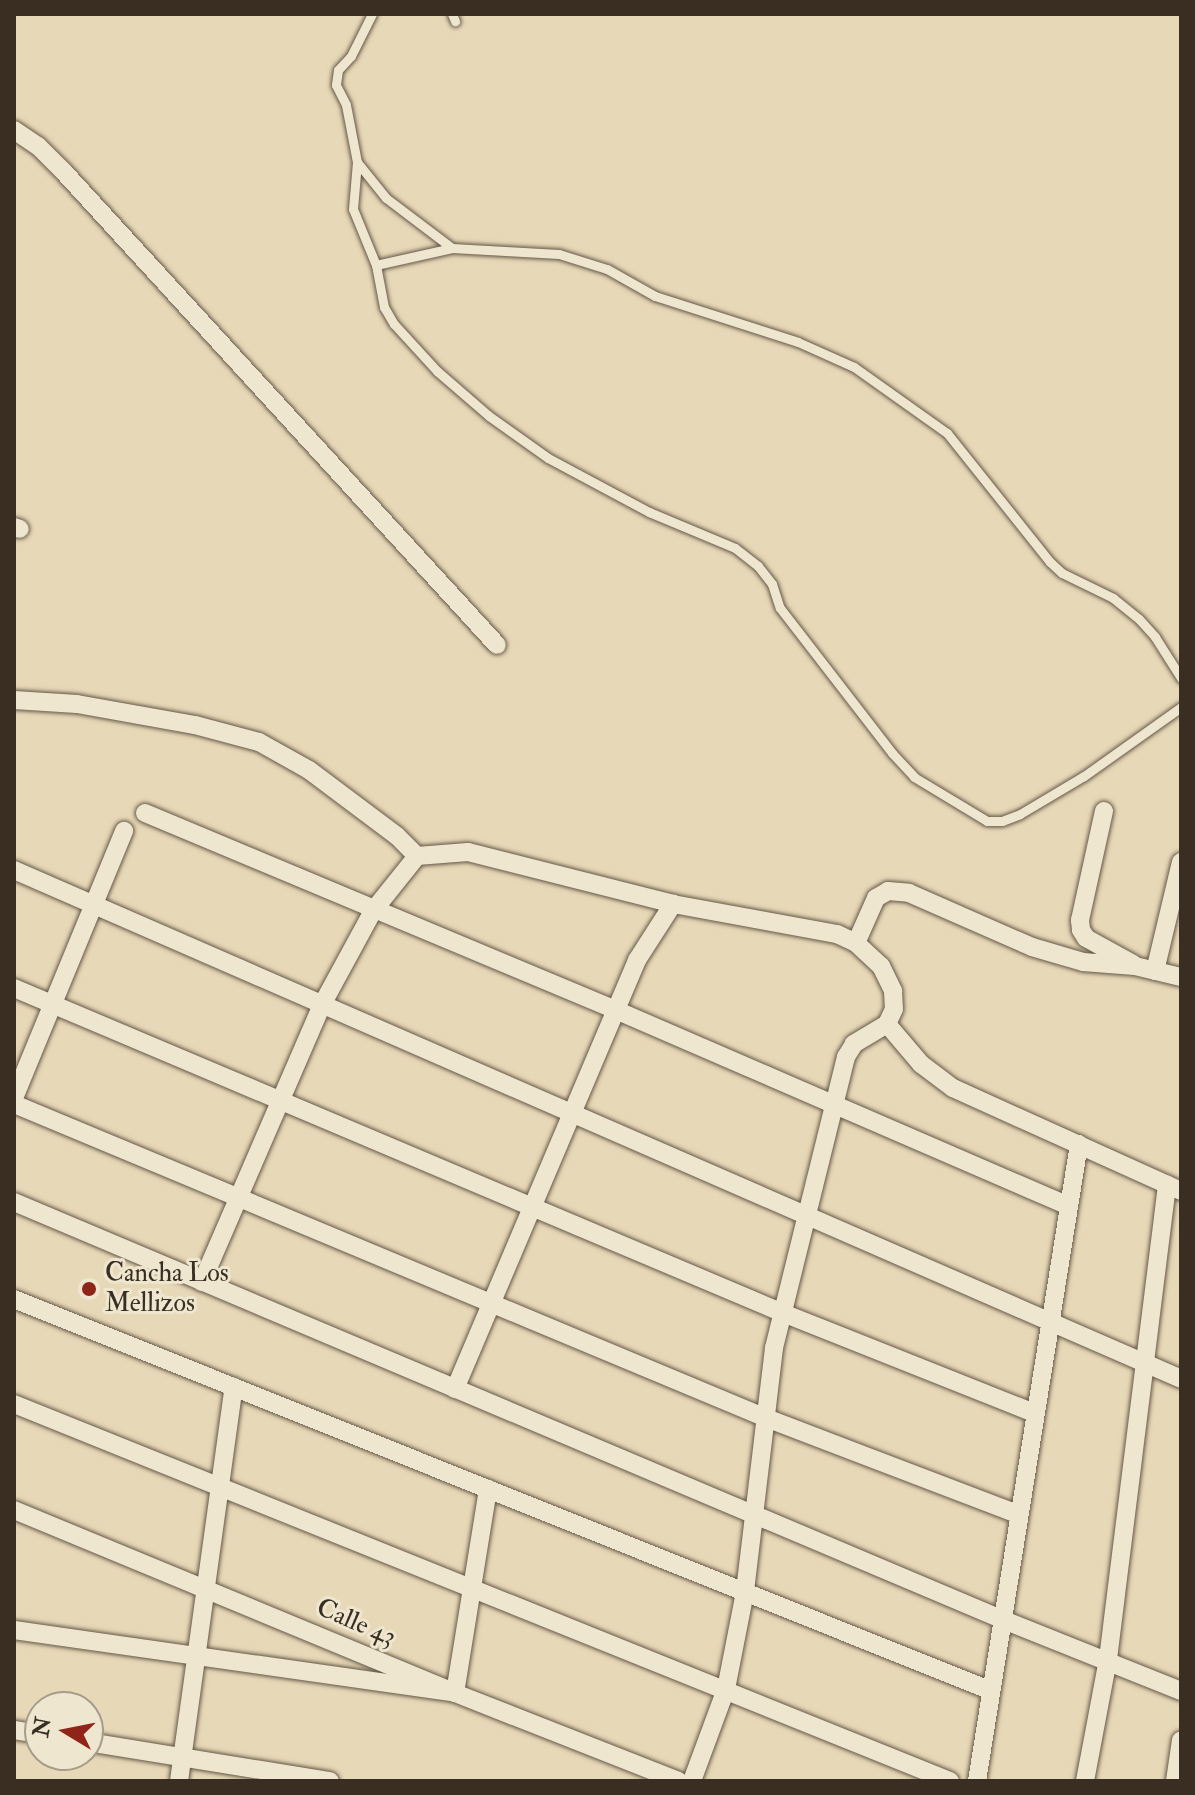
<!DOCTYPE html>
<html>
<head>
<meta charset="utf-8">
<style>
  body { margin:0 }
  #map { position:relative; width:1195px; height:1795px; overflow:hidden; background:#e7d8b7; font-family:"IM FELL Double Pica",serif }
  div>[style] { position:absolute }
  .roads { filter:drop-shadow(0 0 2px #655848) drop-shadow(0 0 2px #655848) }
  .lane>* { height:9px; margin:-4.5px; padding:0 4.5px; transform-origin:4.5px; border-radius:4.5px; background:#efe6d0 }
  .street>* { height:18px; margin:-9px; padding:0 9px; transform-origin:9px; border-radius:9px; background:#efe6d0 }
  .dots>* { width:22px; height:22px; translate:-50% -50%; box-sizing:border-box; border:4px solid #efe6d0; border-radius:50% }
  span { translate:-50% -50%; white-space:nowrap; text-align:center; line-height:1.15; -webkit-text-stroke:6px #efe6d0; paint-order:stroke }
  .poi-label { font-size:26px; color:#3a2e23 }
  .left { translate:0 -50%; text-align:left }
  .street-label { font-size:26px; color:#3a2e23 }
  .frame { position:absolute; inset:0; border:16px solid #3a2e23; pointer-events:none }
  .north { position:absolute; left:24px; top:1691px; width:80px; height:80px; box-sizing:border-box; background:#efe6d0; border:2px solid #a79c8b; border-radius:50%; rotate:280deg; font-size:22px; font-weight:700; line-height:32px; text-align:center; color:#3a2e23 }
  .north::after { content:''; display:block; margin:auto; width:28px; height:36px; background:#8f2418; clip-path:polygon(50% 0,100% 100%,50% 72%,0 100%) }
</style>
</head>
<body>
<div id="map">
  <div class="roads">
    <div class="lane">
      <div style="left:372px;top:14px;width:47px;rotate:116.6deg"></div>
      <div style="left:351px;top:56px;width:19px;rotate:133deg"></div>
      <div style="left:338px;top:70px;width:15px;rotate:98deg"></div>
      <div style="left:336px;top:85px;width:22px;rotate:63deg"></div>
      <div style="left:346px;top:105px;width:58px;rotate:79.1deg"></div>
      <div style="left:357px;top:162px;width:47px;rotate:94.9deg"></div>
      <div style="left:353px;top:209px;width:61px;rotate:67.7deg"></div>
      <div style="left:376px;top:265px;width:43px;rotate:79.2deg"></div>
      <div style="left:384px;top:307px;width:20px;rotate:60deg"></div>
      <div style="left:394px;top:324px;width:64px;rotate:47.5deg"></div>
      <div style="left:437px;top:371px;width:69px;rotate:40.9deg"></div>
      <div style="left:489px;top:416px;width:72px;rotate:35.4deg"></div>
      <div style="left:548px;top:458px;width:115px;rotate:28.1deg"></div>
      <div style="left:649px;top:512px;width:93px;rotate:22.7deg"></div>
      <div style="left:735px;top:548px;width:29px;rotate:38deg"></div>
      <div style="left:758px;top:566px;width:23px;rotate:52deg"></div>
      <div style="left:772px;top:584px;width:25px;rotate:72deg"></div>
      <div style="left:780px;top:608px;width:183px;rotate:52.3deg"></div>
      <div style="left:892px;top:753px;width:33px;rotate:47deg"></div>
      <div style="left:914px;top:777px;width:85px;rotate:31.1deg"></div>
      <div style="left:987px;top:821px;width:15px"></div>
      <div style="left:1002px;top:821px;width:19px;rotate:-21deg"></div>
      <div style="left:1020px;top:814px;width:74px;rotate:-30.7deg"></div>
      <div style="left:1084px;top:776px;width:119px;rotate:-35.4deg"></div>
      <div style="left:452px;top:14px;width:8px;rotate:67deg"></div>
      <div style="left:357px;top:162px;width:46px;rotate:51.1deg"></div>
      <div style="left:386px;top:198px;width:83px;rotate:37.1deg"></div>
      <div style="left:452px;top:248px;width:78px;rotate:167.4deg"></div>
      <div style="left:452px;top:248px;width:107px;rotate:3.2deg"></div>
      <div style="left:559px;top:254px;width:50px;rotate:17.4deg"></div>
      <div style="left:607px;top:269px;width:55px;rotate:29.4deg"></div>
      <div style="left:655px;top:296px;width:150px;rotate:17.8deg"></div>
      <div style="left:798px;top:342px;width:61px;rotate:24.1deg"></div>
      <div style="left:854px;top:367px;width:114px;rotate:35.4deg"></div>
      <div style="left:947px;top:433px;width:165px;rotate:51.4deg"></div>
      <div style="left:1050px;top:562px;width:16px;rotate:43deg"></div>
      <div style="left:1062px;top:573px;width:57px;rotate:26.1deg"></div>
      <div style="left:1113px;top:598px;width:33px;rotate:39deg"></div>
      <div style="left:1139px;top:619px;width:24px;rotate:48deg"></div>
      <div style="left:1155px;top:637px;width:49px;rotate:57.6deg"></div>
    </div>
    <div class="street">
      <div style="left:14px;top:130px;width:29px;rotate:34deg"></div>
      <div style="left:38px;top:146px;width:37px;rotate:45deg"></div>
      <div style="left:64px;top:172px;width:641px;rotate:47.53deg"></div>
      <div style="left:14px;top:527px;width:6px;rotate:18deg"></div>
      <div style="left:14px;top:700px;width:63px;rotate:3.6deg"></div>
      <div style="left:77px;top:704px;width:120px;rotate:10.1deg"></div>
      <div style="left:195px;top:725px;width:66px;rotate:14.9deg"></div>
      <div style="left:259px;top:742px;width:57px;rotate:29.2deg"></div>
      <div style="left:309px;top:770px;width:110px;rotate:36.9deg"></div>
      <div style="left:397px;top:836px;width:28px;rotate:45deg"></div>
      <div style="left:417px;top:856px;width:51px;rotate:-4.5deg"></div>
      <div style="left:468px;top:852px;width:211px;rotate:14.2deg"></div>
      <div style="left:673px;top:904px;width:167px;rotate:10.4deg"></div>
      <div style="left:837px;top:934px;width:21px;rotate:25deg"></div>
      <div style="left:856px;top:943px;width:34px;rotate:43deg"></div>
      <div style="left:881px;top:966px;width:28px;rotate:64deg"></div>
      <div style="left:893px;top:991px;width:18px;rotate:87deg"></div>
      <div style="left:894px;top:1009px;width:17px;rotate:115deg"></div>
      <div style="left:887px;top:1024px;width:39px;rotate:149deg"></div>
      <div style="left:854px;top:1044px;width:15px;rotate:122deg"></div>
      <div style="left:846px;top:1057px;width:300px;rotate:103.9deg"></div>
      <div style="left:774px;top:1348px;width:246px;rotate:96.8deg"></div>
      <div style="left:745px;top:1592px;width:99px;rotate:101.1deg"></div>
      <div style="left:726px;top:1689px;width:98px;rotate:110.3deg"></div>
      <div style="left:1104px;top:811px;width:112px;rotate:102.4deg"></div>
      <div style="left:1080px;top:920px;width:10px;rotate:84deg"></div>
      <div style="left:1081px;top:930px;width:9px;rotate:58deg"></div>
      <div style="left:1086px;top:938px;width:54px;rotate:29deg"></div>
      <div style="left:145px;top:813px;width:513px;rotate:22.71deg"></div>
      <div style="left:618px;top:1011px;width:490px;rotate:23.4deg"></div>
      <div style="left:14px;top:870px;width:1273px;rotate:23.56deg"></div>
      <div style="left:856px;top:943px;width:49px;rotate:-66deg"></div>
      <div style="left:876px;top:898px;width:14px;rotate:-30deg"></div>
      <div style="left:888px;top:891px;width:21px;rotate:5deg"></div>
      <div style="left:909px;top:893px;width:134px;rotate:23.7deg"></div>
      <div style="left:1032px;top:947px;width:53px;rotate:16.4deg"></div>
      <div style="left:1083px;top:962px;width:52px;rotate:4.4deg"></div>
      <div style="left:1135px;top:966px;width:47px;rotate:13.4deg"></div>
      <div style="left:1155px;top:971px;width:112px;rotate:-76.6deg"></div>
      <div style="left:14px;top:988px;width:835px;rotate:22.91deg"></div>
      <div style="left:783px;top:1313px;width:270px;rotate:21.7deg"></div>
      <div style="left:887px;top:1024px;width:52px;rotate:49.6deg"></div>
      <div style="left:921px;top:1064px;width:40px;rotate:37deg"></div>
      <div style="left:953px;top:1088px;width:250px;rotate:24.3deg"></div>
      <div style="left:14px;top:1098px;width:289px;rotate:-67.6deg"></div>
      <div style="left:14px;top:1104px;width:815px;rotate:22.66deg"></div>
      <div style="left:766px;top:1418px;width:270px;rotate:20.9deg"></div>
      <div style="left:14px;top:1202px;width:1071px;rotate:22.9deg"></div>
      <div style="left:1001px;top:1619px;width:194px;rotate:21.8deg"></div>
      <div style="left:202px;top:1282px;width:304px;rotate:-66.6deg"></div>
      <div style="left:323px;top:1003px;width:105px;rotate:-61.5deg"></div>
      <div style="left:373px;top:911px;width:70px;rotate:-51.3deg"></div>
      <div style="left:14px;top:1299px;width:1050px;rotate:21.85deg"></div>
      <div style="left:455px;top:1389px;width:466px;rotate:-67deg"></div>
      <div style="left:637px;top:960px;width:67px;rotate:-57.3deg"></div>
      <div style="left:14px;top:1404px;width:1009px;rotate:21.94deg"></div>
      <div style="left:14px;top:1510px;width:477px;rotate:22.5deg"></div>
      <div style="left:455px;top:1693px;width:240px;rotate:21.5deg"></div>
      <div style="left:14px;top:1630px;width:445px;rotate:8.1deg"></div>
      <div style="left:455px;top:1693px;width:207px;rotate:-80.8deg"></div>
      <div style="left:14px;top:1730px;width:26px;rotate:9deg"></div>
      <div style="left:88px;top:1742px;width:245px;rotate:9.2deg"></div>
      <div style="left:179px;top:1781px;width:398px;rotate:-82.1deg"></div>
      <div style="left:977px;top:1781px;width:645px;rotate:-80.9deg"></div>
      <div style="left:1085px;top:1781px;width:124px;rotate:-79.3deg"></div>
      <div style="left:1108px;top:1659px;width:478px;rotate:-82.9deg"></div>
      <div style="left:1175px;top:1781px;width:41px;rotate:-81.7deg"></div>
    </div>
  </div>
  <div class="dots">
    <div style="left:89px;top:1289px;background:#8f2418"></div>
  </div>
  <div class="poi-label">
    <span class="left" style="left:105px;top:1289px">Cancha Los<br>Mellizos</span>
  </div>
  <div class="street-label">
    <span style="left:356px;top:1623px;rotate:23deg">Calle 43</span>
  </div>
  <div class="frame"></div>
  <div class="north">N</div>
</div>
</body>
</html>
